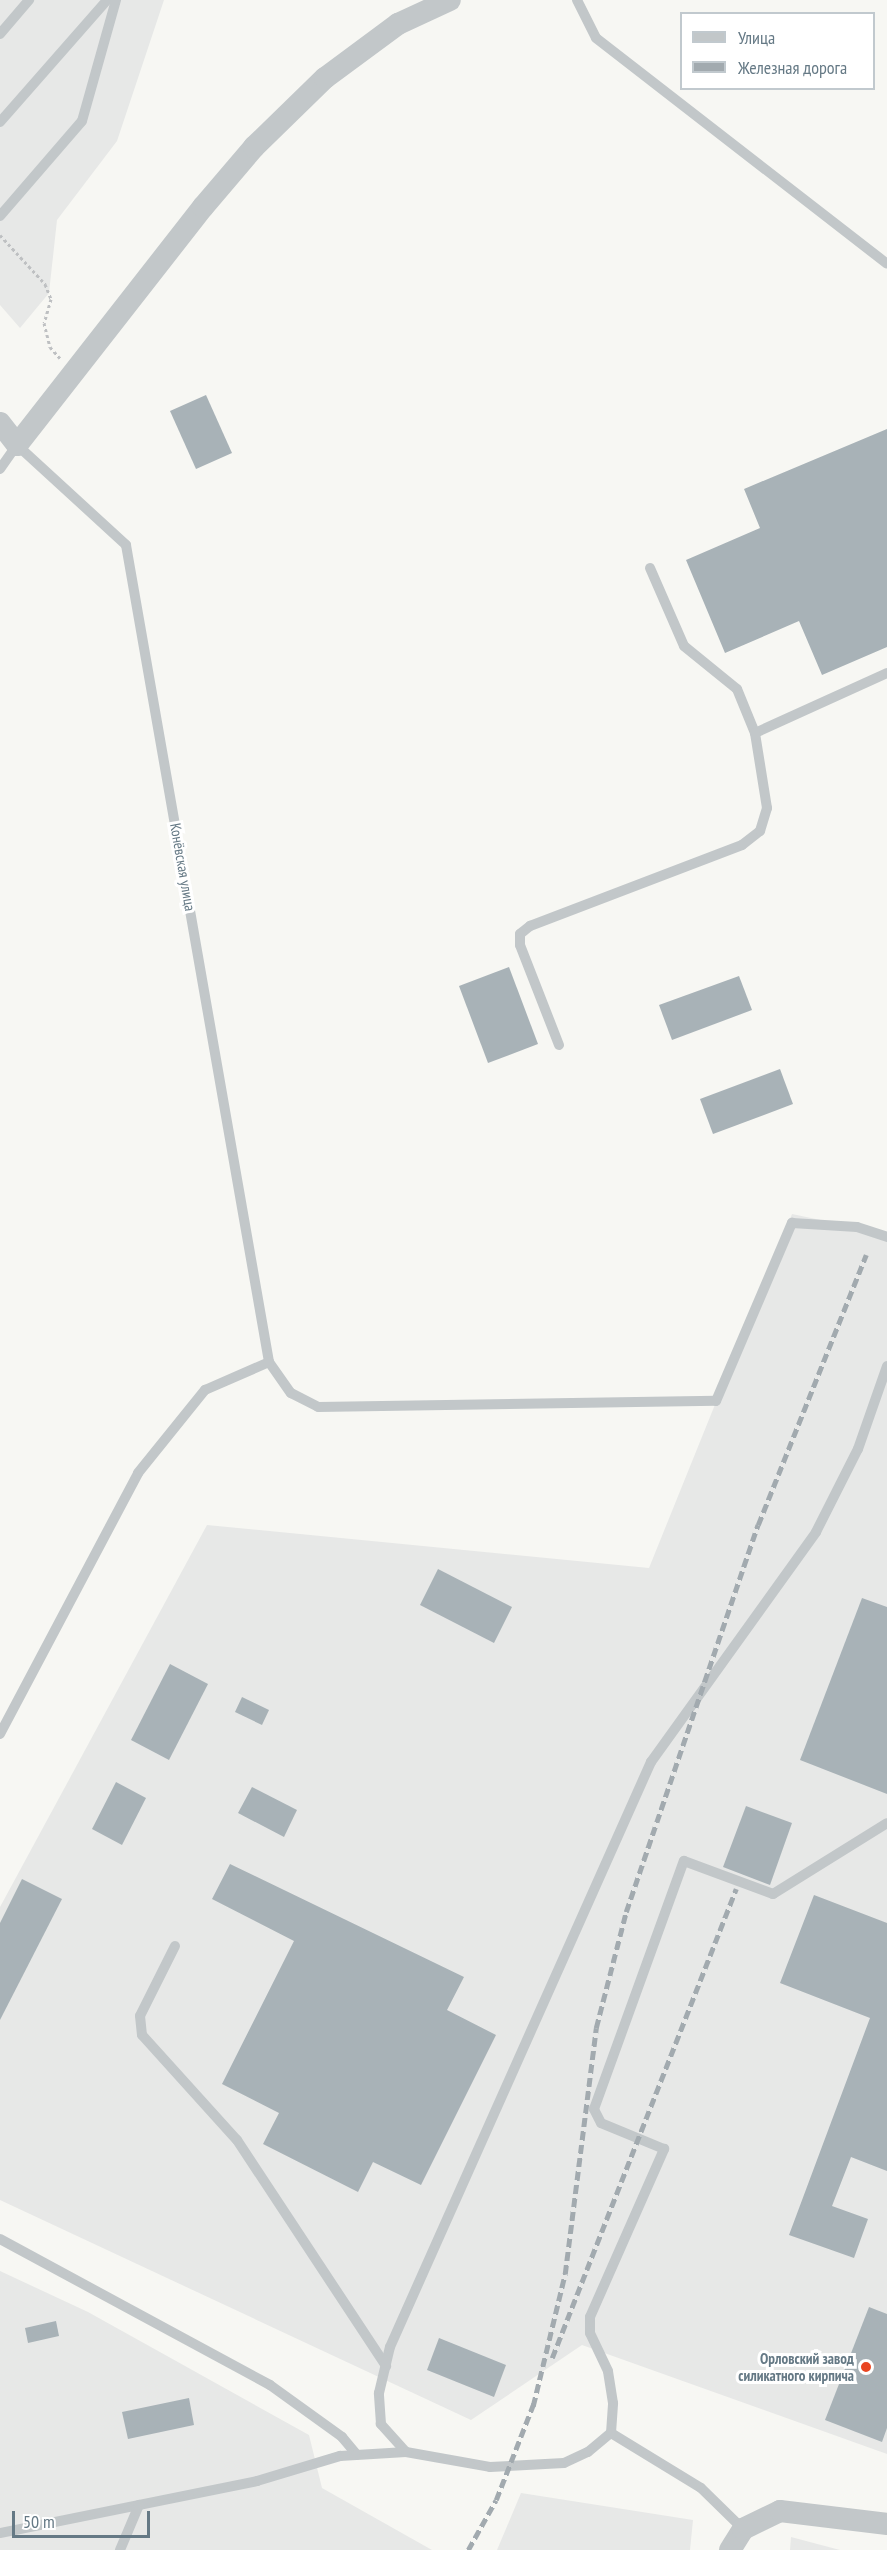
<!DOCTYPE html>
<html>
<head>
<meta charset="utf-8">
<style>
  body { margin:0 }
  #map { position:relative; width:887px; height:2550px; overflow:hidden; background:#f7f7f3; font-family:"PT Sans Narrow",sans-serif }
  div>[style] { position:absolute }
  .built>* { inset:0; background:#e7e8e7 }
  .building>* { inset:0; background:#a8b2b7 }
  .path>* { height:3px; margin-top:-1.5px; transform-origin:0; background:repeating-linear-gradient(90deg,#bec0c2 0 3px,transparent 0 6px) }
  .service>* { height:10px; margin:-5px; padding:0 5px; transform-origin:5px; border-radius:5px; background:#c2c7c9 }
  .minor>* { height:22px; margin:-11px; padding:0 11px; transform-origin:11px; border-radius:11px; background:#c2c7c9 }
  .rail>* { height:4.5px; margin-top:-2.25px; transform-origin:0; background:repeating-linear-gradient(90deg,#a2aaaf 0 9px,transparent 0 13.5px) }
  .dots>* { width:16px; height:16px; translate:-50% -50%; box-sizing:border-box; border:3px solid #fff; border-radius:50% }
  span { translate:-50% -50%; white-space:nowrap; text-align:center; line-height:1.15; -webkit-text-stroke:6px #fff; paint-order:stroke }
  .street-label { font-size:15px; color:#657985 }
  .poi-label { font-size:15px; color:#657985; font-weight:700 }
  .right { translate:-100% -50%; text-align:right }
  .legend { position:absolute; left:680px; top:12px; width:195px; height:78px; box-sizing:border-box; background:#fff; border:2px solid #c1c9ce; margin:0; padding:8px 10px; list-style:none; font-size:18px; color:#657985 }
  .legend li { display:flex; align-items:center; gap:12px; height:30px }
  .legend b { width:30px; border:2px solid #c1c9ce }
  .scale { position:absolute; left:12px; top:2511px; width:138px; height:27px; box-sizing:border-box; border:3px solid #657985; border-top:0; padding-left:8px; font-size:18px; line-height:21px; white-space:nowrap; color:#657985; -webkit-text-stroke:4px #fff; paint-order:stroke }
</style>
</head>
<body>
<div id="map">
  <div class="built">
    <div style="clip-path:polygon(0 0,164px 0,117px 141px,57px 220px,49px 293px,20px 328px,0 305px)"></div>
    <div style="clip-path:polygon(792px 1214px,887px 1234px,887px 2454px,582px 2345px,471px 2420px,0 2200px,0 1907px,207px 1525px,649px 1568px)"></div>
    <div style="clip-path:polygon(0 2271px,88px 2312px,309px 2435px,322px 2488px,432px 2550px,0 2550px)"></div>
    <div style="clip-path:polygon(521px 2493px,693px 2520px,690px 2550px,497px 2550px)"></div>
    <div style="clip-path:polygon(791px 2537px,840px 2550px,790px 2550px)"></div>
  </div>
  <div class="building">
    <div style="clip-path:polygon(206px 395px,232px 453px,196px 469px,170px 411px)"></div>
    <div style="clip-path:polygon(887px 429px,887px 647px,822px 675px,799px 621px,725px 653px,686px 560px,760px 528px,744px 489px)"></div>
    <div style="clip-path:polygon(509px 967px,538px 1044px,488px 1063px,459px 986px)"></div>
    <div style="clip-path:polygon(739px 976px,752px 1010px,672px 1040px,659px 1005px)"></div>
    <div style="clip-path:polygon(780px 1069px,793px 1104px,713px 1134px,700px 1099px)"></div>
    <div style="clip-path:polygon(438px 1569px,512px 1607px,494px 1643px,420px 1605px)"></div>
    <div style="clip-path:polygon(862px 1598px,887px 1607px,887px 1794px,800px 1760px)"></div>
    <div style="clip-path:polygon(170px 1664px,208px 1684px,169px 1760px,131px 1740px)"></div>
    <div style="clip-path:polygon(242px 1697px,269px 1710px,262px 1725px,235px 1712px)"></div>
    <div style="clip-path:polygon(116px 1782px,146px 1798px,122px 1845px,92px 1829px)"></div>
    <div style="clip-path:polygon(252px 1787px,297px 1810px,284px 1837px,238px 1813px)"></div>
    <div style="clip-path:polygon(746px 1806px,792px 1823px,770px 1885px,723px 1867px)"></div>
    <div style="clip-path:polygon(230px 1864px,464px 1977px,447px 2010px,496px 2035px,421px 2185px,373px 2162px,358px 2192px,263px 2144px,279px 2113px,222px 2084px,294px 1941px,212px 1899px)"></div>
    <div style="clip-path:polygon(22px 1879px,62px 1899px,0 2020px,0 1923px)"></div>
    <div style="clip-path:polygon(814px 1895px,887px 1923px,887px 2171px,851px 2157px,832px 2206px,868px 2219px,854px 2258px,789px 2235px,870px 2018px,780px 1983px)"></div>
    <div style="clip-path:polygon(869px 2307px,887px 2314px,887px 2428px,882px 2442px,825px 2420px)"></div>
    <div style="clip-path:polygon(56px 2321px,59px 2336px,28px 2343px,25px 2328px)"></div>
    <div style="clip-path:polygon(439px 2338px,506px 2365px,494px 2397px,427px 2370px)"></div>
    <div style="clip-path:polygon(189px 2398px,194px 2425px,128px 2439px,122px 2412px)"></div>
  </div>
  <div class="path">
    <div style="left:0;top:235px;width:67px;rotate:47.4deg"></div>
    <div style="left:45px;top:284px;width:16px;rotate:68deg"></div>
    <div style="left:51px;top:299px;width:25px;rotate:106deg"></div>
    <div style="left:44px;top:323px;width:25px;rotate:76deg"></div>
    <div style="left:50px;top:347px;width:15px;rotate:48deg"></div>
  </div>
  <div class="service">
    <div style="left:577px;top:0;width:42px;rotate:63.4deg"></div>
    <div style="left:596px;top:38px;width:368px;rotate:37.8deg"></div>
    <div style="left:0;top:34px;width:45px;rotate:-49.5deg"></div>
    <div style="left:0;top:122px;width:162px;rotate:-48.7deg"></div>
    <div style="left:0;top:216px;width:125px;rotate:-49.2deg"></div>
    <div style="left:82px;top:121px;width:126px;rotate:-74.3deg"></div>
    <div style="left:0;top:469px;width:29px;rotate:-55deg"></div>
    <div style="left:17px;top:445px;width:148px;rotate:42.5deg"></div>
    <div style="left:126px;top:545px;width:829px;rotate:80.07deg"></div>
    <div style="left:269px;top:1362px;width:38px;rotate:55deg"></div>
    <div style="left:291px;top:1393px;width:30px;rotate:27deg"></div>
    <div style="left:318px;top:1407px;width:398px;rotate:-0.9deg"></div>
    <div style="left:716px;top:1401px;width:194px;rotate:-66.9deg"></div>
    <div style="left:792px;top:1223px;width:65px;rotate:3.5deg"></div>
    <div style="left:857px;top:1227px;width:32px;rotate:18deg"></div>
    <div style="left:650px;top:568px;width:85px;rotate:66.4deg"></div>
    <div style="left:684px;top:646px;width:68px;rotate:39.1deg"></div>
    <div style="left:737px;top:689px;width:48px;rotate:67.8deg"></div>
    <div style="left:755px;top:733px;width:145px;rotate:-24.4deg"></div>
    <div style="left:559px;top:1045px;width:107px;rotate:-111.3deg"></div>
    <div style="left:520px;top:945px;width:11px;rotate:-90deg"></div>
    <div style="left:520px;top:934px;width:13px;rotate:-39deg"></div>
    <div style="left:530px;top:926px;width:227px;rotate:-20.9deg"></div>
    <div style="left:742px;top:845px;width:23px;rotate:-38deg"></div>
    <div style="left:760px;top:831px;width:24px;rotate:-73deg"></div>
    <div style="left:767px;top:808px;width:76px;rotate:-99.1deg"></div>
    <div style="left:0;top:1734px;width:295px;rotate:-62.1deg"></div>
    <div style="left:138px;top:1473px;width:107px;rotate:-51.1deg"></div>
    <div style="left:205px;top:1390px;width:70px;rotate:-23.6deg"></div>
    <div style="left:175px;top:1946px;width:78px;rotate:116.6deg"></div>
    <div style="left:140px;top:2016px;width:19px;rotate:84deg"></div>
    <div style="left:142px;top:2035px;width:142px;rotate:47.9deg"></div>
    <div style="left:237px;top:2140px;width:271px;rotate:56.6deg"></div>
    <div style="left:0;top:2239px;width:307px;rotate:28.4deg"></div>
    <div style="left:270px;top:2385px;width:89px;rotate:35.8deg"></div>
    <div style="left:342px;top:2437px;width:23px;rotate:50deg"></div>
    <div style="left:611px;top:2433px;width:30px;rotate:-86deg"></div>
    <div style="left:613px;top:2403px;width:32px;rotate:-99deg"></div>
    <div style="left:608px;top:2371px;width:42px;rotate:-115.3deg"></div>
    <div style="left:590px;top:2333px;width:16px;rotate:-90deg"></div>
    <div style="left:590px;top:2317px;width:184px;rotate:-66.2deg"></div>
    <div style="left:664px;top:2149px;width:68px;rotate:-157.6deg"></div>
    <div style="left:601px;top:2123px;width:16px;rotate:-117deg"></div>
    <div style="left:594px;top:2109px;width:264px;rotate:-70.1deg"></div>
    <div style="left:684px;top:1861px;width:95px;rotate:20.3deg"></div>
    <div style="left:773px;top:1894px;width:134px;rotate:-31.9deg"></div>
    <div style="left:406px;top:2452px;width:38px;rotate:-132deg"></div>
    <div style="left:381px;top:2424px;width:31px;rotate:-94deg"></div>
    <div style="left:379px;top:2393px;width:47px;rotate:-76.6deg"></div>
    <div style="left:390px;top:2347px;width:641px;rotate:-65.96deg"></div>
    <div style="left:651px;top:1762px;width:283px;rotate:-54.3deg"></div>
    <div style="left:816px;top:1532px;width:93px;rotate:-63.2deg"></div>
    <div style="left:858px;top:1449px;width:88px;rotate:-70.7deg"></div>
    <div style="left:0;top:2533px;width:262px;rotate:-11.4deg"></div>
    <div style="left:257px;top:2481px;width:87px;rotate:-16.8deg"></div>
    <div style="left:340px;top:2456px;width:66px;rotate:-3.5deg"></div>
    <div style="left:406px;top:2452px;width:85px;rotate:10.1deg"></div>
    <div style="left:490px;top:2467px;width:74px;rotate:-3.1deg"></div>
    <div style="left:564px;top:2463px;width:26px;rotate:-25deg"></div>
    <div style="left:588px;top:2452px;width:30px;rotate:-40deg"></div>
    <div style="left:611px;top:2433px;width:105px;rotate:31.4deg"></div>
    <div style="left:701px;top:2488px;width:59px;rotate:44.3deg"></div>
    <div style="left:120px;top:2550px;width:49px;rotate:-67.1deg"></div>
  </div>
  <div class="minor">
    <div style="left:0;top:423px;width:28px;rotate:52deg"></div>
    <div style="left:17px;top:445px;width:302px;rotate:-52deg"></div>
    <div style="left:203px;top:207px;width:79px;rotate:-49.6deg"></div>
    <div style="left:254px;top:147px;width:99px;rotate:-44.2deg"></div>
    <div style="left:325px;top:78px;width:91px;rotate:-36.5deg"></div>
    <div style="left:398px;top:24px;width:57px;rotate:-24.8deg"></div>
    <div style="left:730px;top:2550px;width:25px;rotate:-58deg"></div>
    <div style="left:743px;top:2529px;width:41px;rotate:-25.9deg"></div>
    <div style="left:780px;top:2511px;width:108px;rotate:6.9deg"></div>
  </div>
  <div class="rail">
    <div style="left:552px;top:2358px;width:504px;rotate:-68.58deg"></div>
    <div style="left:533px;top:2406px;width:136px;rotate:-76.4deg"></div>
    <div style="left:565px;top:2274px;width:248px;rotate:-82.8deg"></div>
    <div style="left:596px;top:2028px;width:120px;rotate:-75.5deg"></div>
    <div style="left:626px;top:1912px;width:409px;rotate:-71.2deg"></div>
    <div style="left:758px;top:1525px;width:291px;rotate:-68.2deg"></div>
    <div style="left:468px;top:2550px;width:57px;rotate:-60.8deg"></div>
    <div style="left:496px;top:2500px;width:107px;rotate:-68.7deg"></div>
  </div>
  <div class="dots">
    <div style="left:866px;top:2367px;background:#e94521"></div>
  </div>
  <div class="street-label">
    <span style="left:183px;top:867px;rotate:80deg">Конёвская улица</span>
  </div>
  <div class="poi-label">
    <span class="right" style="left:854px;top:2367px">Орловский завод<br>силикатного кирпича</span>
  </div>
  <ul class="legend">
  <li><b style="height:8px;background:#c2c7c9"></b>Улица</li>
  <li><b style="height:8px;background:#a2aaaf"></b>Железная дорога</li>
  </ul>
  <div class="scale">50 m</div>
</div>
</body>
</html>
